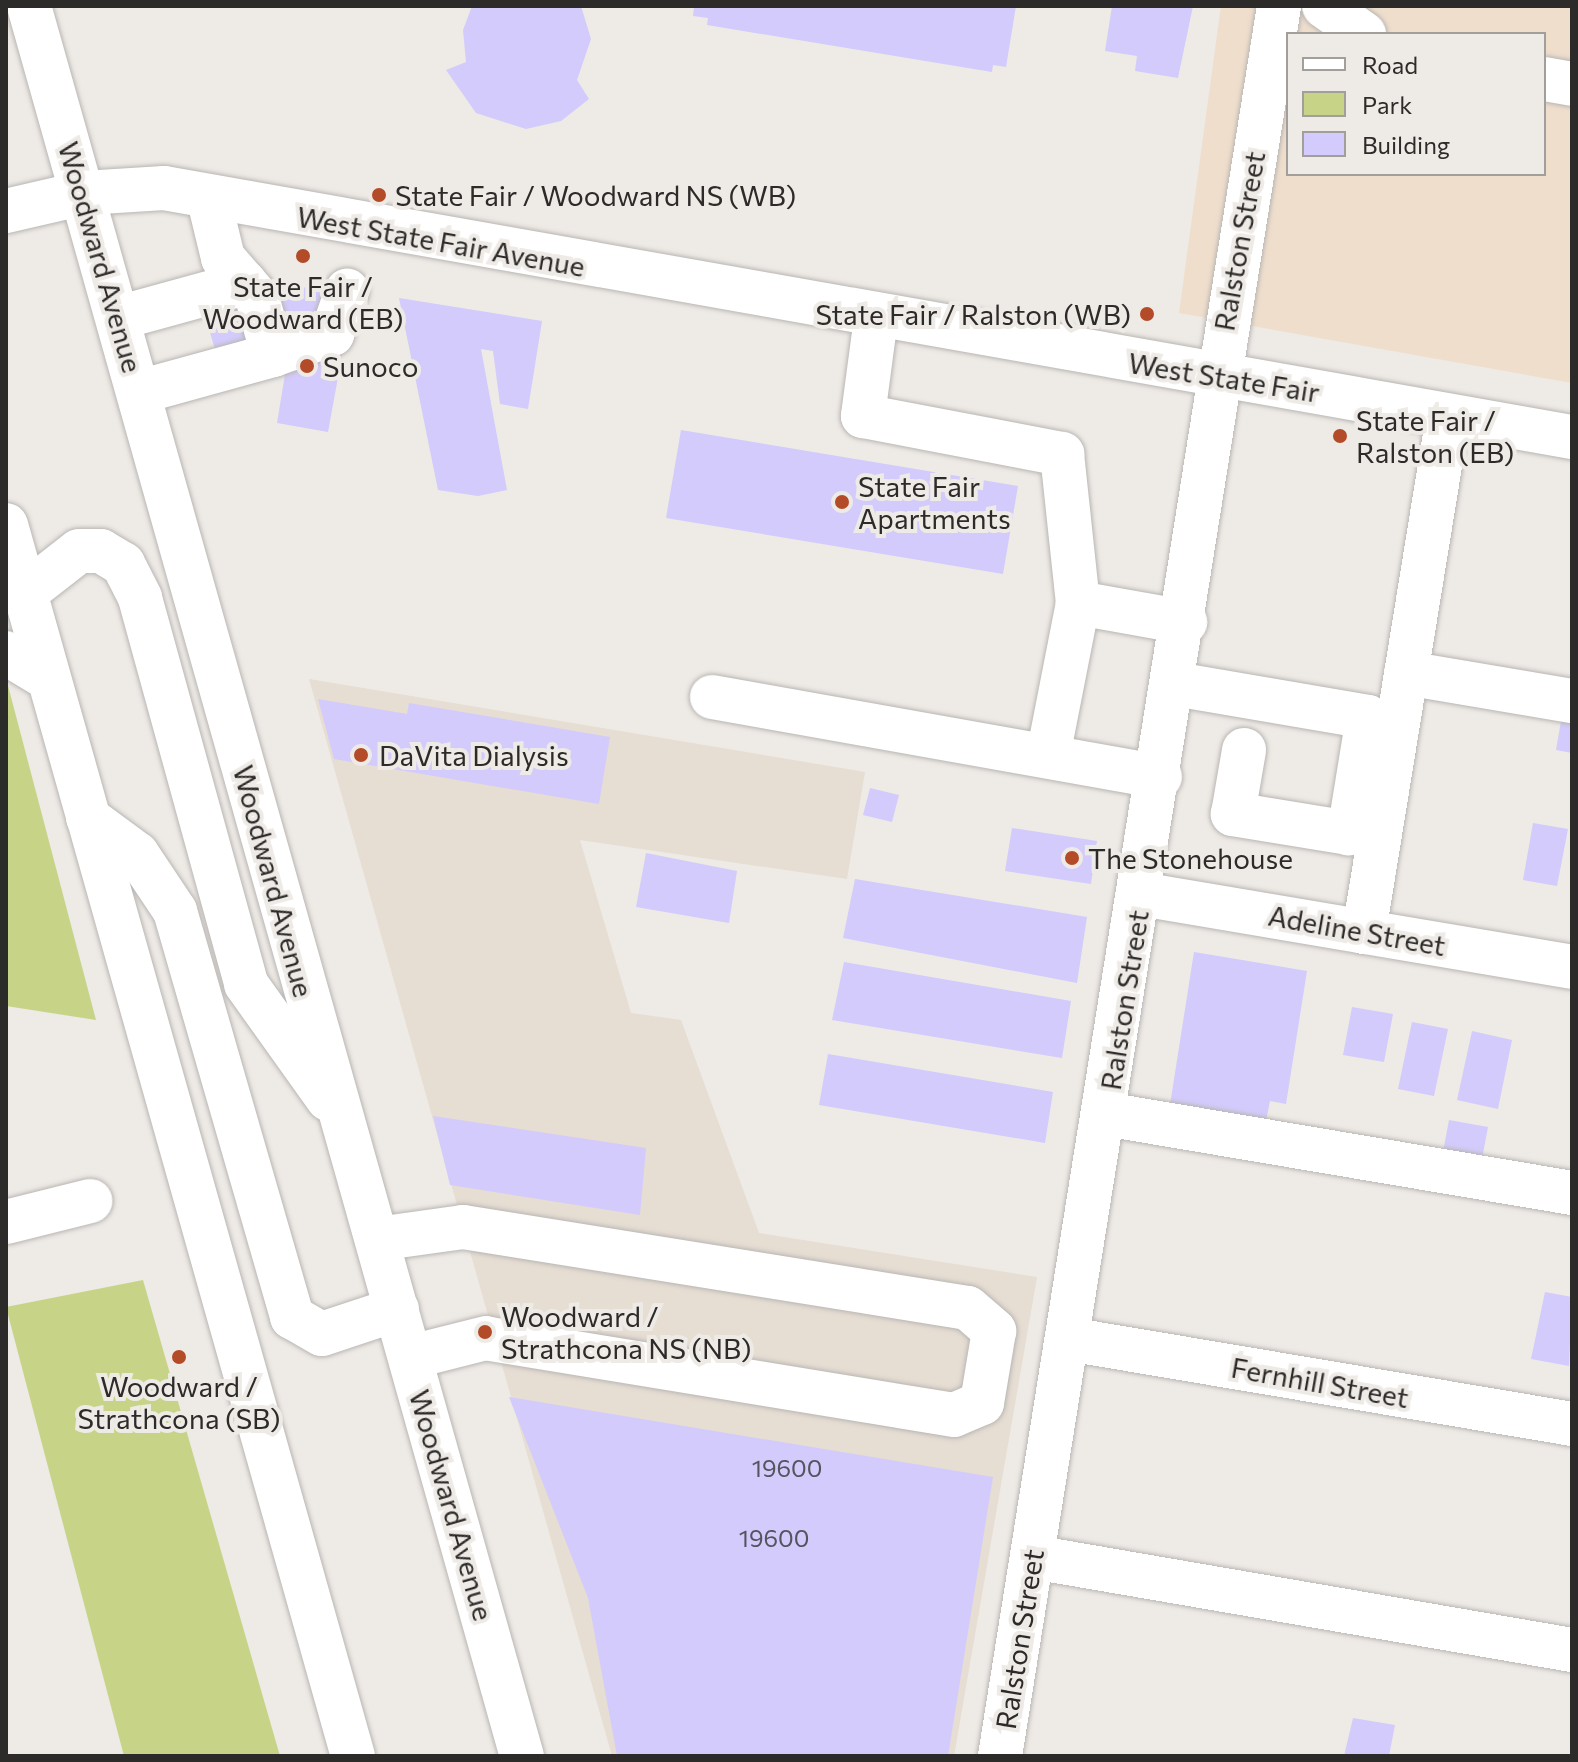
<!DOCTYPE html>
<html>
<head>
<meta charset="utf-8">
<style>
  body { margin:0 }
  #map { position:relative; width:1578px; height:1762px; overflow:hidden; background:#eeeae6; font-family:Commissioner,sans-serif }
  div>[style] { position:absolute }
  .built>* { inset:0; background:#e6ddd3 }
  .industrial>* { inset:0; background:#efdecc }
  .green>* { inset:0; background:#c7d488 }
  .building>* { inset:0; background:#d3cbfb }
  .roads { filter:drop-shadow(0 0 2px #b9b6b3) drop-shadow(0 0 2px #b9b6b3) }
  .minor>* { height:44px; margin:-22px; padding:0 22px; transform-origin:22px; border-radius:22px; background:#fff }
  .major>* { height:44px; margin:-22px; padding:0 22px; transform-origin:22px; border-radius:22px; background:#fff }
  .dots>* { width:22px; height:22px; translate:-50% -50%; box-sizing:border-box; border:4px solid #eeeae6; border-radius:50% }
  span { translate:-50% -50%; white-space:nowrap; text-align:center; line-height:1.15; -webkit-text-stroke:8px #eeeae6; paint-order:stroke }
  .number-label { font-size:24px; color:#56535e }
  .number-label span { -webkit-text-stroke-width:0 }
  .poi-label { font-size:28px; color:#2d2b2a }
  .left { translate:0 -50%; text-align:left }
  .right { translate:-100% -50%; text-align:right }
  .street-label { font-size:28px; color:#2d2b2a }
  .frame { position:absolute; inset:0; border:8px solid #2d2b2a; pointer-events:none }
  .legend { position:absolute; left:1286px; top:32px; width:260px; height:144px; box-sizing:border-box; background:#eeeae6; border:2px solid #a19e9b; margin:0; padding:10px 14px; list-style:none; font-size:24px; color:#2d2b2a }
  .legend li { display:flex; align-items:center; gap:16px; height:40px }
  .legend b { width:40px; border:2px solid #a19e9b }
</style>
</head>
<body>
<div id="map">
  <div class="built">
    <div style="clip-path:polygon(309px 679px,865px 772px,847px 879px,580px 840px,631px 1013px,681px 1020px,759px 1233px,1037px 1277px,954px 1756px,612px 1756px)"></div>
  </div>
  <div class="industrial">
    <div style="clip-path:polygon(evenodd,1221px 6px,1572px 6px,1572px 383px,1179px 313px,1221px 6px,1288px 34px,1544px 34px,1544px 174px,1288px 174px,1288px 34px)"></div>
  </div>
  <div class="green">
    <div style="clip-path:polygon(6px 678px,96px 1020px,6px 1006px)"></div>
    <div style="clip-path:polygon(143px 1280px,280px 1756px,124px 1756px,6px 1307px)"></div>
  </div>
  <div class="building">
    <div style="clip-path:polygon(472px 6px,581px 6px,591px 39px,577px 80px,589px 99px,561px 121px,526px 129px,476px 113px,446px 70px,466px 62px,463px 30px)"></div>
    <div style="clip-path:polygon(694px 6px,1016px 6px,1006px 67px,993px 65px,992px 72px,707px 25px,708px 18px,693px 16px)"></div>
    <div style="clip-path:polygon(1112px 6px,1193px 6px,1178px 78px,1135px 71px,1137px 56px,1105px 51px)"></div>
    <div style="clip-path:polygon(285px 284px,324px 291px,317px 330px,278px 323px)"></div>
    <div style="clip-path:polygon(399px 298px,542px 321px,528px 409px,500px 404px,493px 351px,481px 349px,507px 490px,478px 496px,438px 490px)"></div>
    <div style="clip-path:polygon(243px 304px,254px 341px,216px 353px,205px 315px)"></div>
    <div style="clip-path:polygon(343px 350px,328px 432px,277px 423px,288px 356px)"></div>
    <div style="clip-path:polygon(681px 430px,1018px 486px,1003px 574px,666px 518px)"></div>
    <div style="clip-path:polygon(318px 699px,407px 714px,409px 703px,610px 737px,599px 804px,334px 759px)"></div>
    <div style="clip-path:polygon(1562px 715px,1572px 717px,1572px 753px,1556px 750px)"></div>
    <div style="clip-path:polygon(870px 788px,899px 795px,892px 822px,863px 815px)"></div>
    <div style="clip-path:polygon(1533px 823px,1568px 829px,1557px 886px,1523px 880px)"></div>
    <div style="clip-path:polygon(1012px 828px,1097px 841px,1091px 884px,1005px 871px)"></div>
    <div style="clip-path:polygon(646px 853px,737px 871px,729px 923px,636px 907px)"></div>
    <div style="clip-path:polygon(855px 879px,1087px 917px,1077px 983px,843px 938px)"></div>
    <div style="clip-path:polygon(1194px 952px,1307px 971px,1286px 1104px,1270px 1101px,1265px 1126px,1169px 1111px)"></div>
    <div style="clip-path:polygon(844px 962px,1071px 1001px,1062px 1058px,832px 1020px)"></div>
    <div style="clip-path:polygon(1352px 1007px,1393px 1014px,1384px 1062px,1343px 1055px)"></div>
    <div style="clip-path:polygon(1412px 1022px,1448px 1029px,1434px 1096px,1398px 1089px)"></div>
    <div style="clip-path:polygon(1472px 1031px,1512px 1040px,1498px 1109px,1457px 1100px)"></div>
    <div style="clip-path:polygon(828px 1054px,1053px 1092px,1045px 1143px,819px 1105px)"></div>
    <div style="clip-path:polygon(433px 1116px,646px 1148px,640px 1215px,450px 1185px)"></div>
    <div style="clip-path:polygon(1449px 1120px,1488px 1127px,1482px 1159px,1443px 1152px)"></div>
    <div style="clip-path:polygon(1545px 1292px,1572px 1297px,1569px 1366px,1531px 1359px)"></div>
    <div style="clip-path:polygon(509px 1397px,993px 1477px,948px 1756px,617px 1756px,588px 1598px)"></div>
    <div style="clip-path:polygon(1353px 1718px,1395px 1725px,1389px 1756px,1344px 1756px)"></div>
  </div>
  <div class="roads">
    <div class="minor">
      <div style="left:1324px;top:6px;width:49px;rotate:35deg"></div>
      <div style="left:1544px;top:79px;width:28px;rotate:10deg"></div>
      <div style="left:209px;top:200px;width:60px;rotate:76.4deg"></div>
      <div style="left:223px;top:258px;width:52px;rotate:48.9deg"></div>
      <div style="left:257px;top:297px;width:60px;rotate:74.6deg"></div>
      <div style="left:273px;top:355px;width:63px;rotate:-19.6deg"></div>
      <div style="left:332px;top:334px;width:46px;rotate:-70.8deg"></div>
      <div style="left:6px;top:211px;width:80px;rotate:-13deg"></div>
      <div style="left:84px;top:193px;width:80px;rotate:-3.6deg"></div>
      <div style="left:164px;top:188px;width:1430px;rotate:10.03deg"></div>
      <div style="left:118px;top:318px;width:132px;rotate:-15.4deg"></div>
      <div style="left:876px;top:318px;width:99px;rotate:97.6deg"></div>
      <div style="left:863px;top:416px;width:203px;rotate:10.8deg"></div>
      <div style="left:1062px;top:454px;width:150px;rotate:83.9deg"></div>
      <div style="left:1078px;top:603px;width:109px;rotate:10.1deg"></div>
      <div style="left:139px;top:392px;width:139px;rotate:-15.4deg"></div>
      <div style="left:6px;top:653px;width:47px;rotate:31deg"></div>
      <div style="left:1406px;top:673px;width:168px;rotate:9.6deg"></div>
      <div style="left:1175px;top:684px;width:196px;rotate:9.7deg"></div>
      <div style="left:1368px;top:717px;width:118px;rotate:99.3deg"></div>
      <div style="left:1349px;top:833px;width:118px;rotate:-170.7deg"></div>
      <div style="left:1233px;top:814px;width:65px;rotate:-80.2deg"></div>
      <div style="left:712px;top:697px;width:455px;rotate:10.1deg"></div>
      <div style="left:1048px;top:756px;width:156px;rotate:-78.9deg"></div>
      <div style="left:1141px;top:894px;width:437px;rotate:9.6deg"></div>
      <div style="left:1364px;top:932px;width:523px;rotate:-80.75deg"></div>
      <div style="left:1105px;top:1114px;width:474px;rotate:9.6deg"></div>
      <div style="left:6px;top:1222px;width:87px;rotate:-14deg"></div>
      <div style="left:377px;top:1239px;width:87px;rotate:-7.9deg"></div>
      <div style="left:463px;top:1227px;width:511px;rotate:9.11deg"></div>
      <div style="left:968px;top:1308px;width:35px;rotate:41deg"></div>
      <div style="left:994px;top:1331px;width:73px;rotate:99.5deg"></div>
      <div style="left:982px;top:1403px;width:30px;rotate:157deg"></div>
      <div style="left:954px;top:1415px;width:474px;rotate:-170.7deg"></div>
      <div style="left:486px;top:1338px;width:77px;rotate:165.8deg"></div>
      <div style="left:1068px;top:1339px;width:511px;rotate:9.57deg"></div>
      <div style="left:1033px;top:1557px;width:547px;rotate:9.79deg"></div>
      <div style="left:1000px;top:1756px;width:1772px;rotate:-80.94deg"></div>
    </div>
    <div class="major">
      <div style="left:29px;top:6px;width:1818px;rotate:74.27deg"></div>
      <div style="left:6px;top:525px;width:1279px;rotate:74.26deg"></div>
      <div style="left:25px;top:593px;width:68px;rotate:-37.9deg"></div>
      <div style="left:79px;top:551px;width:22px"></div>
      <div style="left:101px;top:551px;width:26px;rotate:31deg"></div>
      <div style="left:123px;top:564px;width:38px;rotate:63deg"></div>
      <div style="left:140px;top:598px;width:400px;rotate:74.6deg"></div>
      <div style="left:246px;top:984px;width:141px;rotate:54.5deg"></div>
      <div style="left:88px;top:818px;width:61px;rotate:36.3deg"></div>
      <div style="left:137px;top:854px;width:69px;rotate:56.3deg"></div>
      <div style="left:175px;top:911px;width:423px;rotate:73.9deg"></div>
      <div style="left:292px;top:1317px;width:34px;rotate:30deg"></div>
      <div style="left:322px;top:1334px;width:79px;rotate:-18.4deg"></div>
    </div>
  </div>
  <div class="dots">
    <div style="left:379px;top:195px;background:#b34b29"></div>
    <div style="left:303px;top:256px;background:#b34b29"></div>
    <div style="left:1147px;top:314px;background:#b34b29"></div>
    <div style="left:307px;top:366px;background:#b34b29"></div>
    <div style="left:1340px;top:436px;background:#b34b29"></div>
    <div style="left:842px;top:502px;background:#b34b29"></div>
    <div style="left:361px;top:755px;background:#b34b29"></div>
    <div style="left:1072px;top:858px;background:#b34b29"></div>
    <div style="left:485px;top:1332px;background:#b34b29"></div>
    <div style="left:179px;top:1357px;background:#b34b29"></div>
  </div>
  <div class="number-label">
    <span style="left:787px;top:1468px">19600</span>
    <span style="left:774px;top:1538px">19600</span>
  </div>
  <div class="poi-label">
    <span class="left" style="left:395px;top:195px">State Fair / Woodward NS (WB)</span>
    <span style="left:303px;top:302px">State Fair /<br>Woodward (EB)</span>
    <span class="right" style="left:1131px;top:314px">State Fair / Ralston (WB)</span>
    <span class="left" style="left:323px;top:366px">Sunoco</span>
    <span class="left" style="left:1356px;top:436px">State Fair /<br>Ralston (EB)</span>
    <span class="left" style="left:858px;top:502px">State Fair<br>Apartments</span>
    <span class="left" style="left:379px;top:755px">DaVita Dialysis</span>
    <span class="left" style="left:1088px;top:858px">The Stonehouse</span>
    <span class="left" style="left:501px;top:1332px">Woodward /<br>Strathcona NS (NB)</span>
    <span style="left:179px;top:1402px">Woodward /<br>Strathcona (SB)</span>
  </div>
  <div class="street-label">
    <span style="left:441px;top:241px;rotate:10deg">West State Fair Avenue</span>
    <span style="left:1239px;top:241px;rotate:-80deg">Ralston Street</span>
    <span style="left:101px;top:257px;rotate:74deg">Woodward Avenue</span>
    <span style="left:1224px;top:377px;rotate:9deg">West State Fair</span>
    <span style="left:274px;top:881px;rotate:75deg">Woodward Avenue</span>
    <span style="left:1357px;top:930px;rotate:10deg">Adeline Street</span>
    <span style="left:1124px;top:1000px;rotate:-81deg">Ralston Street</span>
    <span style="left:1320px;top:1382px;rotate:10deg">Fernhill Street</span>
    <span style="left:452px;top:1505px;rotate:74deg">Woodward Avenue</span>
    <span style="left:1019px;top:1639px;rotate:-81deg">Ralston Street</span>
  </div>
  <div class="frame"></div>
  <ul class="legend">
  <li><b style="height:10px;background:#fff"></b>Road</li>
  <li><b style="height:22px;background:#c7d488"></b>Park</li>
  <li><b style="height:22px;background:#d3cbfb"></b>Building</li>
  </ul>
</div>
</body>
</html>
